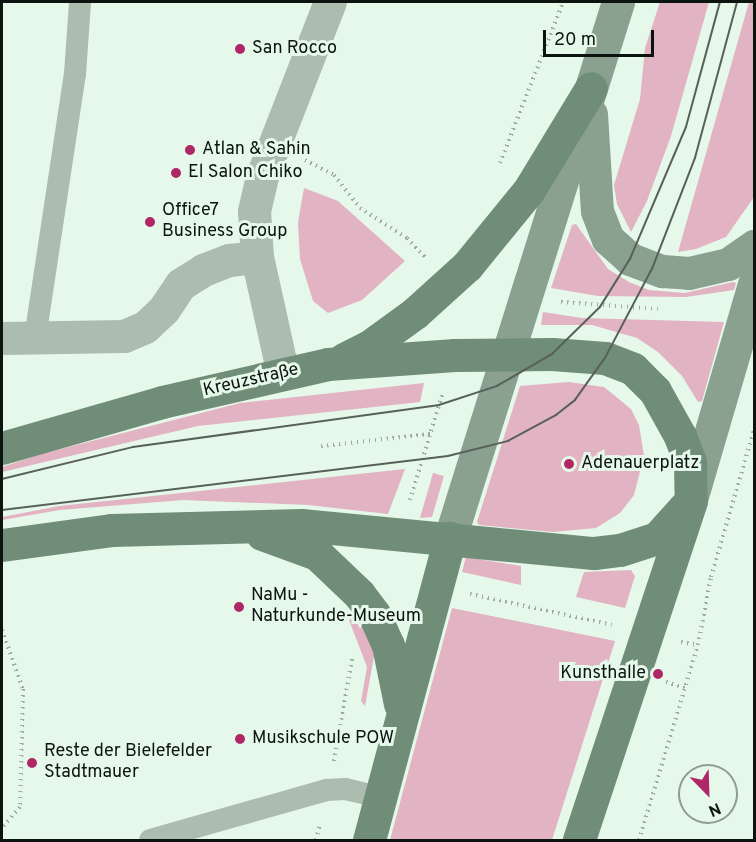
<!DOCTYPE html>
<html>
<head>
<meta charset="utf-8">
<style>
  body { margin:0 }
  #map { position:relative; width:756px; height:842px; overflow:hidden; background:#e6f8ea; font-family:Overpass,sans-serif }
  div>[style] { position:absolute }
  .green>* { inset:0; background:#e2b3c2 }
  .path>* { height:4px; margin-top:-2px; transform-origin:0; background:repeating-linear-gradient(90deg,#9daba0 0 1.5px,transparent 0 6px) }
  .service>* { height:22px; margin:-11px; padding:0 11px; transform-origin:11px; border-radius:11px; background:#acbcaf }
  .minor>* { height:33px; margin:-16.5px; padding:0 16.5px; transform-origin:16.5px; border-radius:16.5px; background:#acbcaf }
  .secondary>* { height:33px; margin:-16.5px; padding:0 16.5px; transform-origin:16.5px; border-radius:16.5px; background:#89a18e }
  .primary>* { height:33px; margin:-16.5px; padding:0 16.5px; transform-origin:16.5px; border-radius:16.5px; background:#708e77 }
  .tram>* { height:1.5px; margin:-0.75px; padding:0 0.75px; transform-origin:0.75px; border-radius:0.75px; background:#576159 }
  .dots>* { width:16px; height:16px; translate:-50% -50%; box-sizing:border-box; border:3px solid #e6f8ea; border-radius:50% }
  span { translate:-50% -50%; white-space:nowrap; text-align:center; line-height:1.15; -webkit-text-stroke:6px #e6f8ea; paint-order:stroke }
  .poi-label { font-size:18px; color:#0d130e }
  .left { translate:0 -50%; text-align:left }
  .right { translate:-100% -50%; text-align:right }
  .street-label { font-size:18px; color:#0d130e }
  .frame { position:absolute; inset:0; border:3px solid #0d130e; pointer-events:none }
  .north { position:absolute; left:678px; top:764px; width:60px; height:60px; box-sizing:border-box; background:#e6f8ea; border:2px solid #8f9c92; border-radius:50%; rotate:157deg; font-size:16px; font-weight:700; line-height:24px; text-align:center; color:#0d130e }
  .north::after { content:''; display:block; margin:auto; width:21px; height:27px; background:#b02768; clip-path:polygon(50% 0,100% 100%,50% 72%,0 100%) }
  .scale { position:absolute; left:543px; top:30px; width:111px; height:27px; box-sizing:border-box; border:3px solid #0d130e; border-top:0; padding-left:8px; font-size:18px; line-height:21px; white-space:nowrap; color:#0d130e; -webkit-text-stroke:4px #e6f8ea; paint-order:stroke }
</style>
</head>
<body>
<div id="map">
  <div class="green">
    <div style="clip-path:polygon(660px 2px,709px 2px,671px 136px,647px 201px,631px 232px,617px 204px,614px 185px,640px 99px,645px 48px)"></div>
    <div style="clip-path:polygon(749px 2px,754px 2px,754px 197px,726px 237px,696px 249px,678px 252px)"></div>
    <div style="clip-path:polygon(304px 188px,338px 201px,405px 261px,362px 300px,328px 313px,313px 301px,300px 259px,298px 222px)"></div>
    <div style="clip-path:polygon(576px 224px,608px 269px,629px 282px,649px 290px,685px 293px,733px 282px,736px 283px,734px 290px,686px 297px,598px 296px,551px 288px,572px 225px)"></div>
    <div style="clip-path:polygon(543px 312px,582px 318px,724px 322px,702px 401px,698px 402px,682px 376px,658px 352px,637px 338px,592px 325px,541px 325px)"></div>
    <div style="clip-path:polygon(569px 382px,604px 387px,631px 409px,639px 425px,644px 456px,634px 495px,620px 513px,596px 528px,553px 532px,479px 525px,477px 522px,520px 386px)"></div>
    <div style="clip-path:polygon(424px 383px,420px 402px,198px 426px,2px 472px,2px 467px,41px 454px,240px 403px)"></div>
    <div style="clip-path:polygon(405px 469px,388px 514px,308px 505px,183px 500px,60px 510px,2px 520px,2px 517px,59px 506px)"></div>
    <div style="clip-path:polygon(433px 473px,444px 476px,432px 517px,420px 518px)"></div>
    <div style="clip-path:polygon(466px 557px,521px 566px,521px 585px,462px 572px)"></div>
    <div style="clip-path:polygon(631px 570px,635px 576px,625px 608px,576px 597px,584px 572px)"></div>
    <div style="clip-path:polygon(452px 608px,615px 641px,552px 840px,390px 840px)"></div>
    <div style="clip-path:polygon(357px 615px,375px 651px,365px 706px,361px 701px,367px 667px,349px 620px)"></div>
  </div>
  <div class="path">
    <div style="left:305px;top:160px;width:33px;rotate:27deg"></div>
    <div style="left:334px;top:175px;width:42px;rotate:51.8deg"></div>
    <div style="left:360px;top:208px;width:56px;rotate:32.6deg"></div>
    <div style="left:407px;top:238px;width:26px;rotate:47deg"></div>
    <div style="left:500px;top:163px;width:173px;rotate:-68.6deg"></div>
    <div style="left:561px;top:302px;width:97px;rotate:4.1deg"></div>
    <div style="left:321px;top:446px;width:110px;rotate:-6.3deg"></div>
    <div style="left:410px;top:500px;width:113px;rotate:-73deg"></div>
    <div style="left:470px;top:594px;width:145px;rotate:12.3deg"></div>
    <div style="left:2px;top:630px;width:63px;rotate:70.4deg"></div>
    <div style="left:23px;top:689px;width:118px;rotate:91.5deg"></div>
    <div style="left:20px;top:807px;width:28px;rotate:131deg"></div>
    <div style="left:681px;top:642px;width:17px;rotate:10deg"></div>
    <div style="left:666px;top:682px;width:20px;rotate:18deg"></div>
    <div style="left:334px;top:761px;width:104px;rotate:-80deg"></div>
    <div style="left:316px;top:840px;width:16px;rotate:-76deg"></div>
    <div style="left:639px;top:840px;width:204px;rotate:-73.2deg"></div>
    <div style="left:698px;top:645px;width:69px;rotate:-79.2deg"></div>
    <div style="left:711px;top:577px;width:153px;rotate:-73.7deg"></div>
  </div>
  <div class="service">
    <div style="left:35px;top:338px;width:267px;rotate:-81.4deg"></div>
    <div style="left:75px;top:74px;width:72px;rotate:-86deg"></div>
    <div style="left:150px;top:840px;width:184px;rotate:-15.8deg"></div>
    <div style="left:327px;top:790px;width:18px;rotate:-3deg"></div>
    <div style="left:345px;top:789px;width:35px;rotate:13deg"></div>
  </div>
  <div class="minor">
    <div style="left:2px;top:338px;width:122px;rotate:-0.9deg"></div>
    <div style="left:124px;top:336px;width:23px;rotate:-23deg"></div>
    <div style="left:145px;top:327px;width:26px;rotate:-43deg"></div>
    <div style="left:164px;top:309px;width:30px;rotate:-56deg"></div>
    <div style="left:181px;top:284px;width:26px;rotate:-32deg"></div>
    <div style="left:203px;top:270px;width:28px;rotate:-21deg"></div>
    <div style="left:229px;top:260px;width:28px;rotate:-6deg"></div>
    <div style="left:283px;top:374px;width:120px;rotate:-102.5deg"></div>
    <div style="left:257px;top:257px;width:46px;rotate:-93.7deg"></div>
    <div style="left:254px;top:211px;width:36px;rotate:-77deg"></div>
    <div style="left:262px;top:176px;width:187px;rotate:-68.7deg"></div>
  </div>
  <div class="secondary">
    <div style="left:591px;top:114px;width:97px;rotate:86.5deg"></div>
    <div style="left:597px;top:211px;width:30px;rotate:69deg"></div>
    <div style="left:608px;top:239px;width:30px;rotate:42deg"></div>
    <div style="left:630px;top:259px;width:34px;rotate:21deg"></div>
    <div style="left:662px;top:271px;width:27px;rotate:4deg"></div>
    <div style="left:689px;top:273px;width:40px;rotate:-13deg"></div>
    <div style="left:728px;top:264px;width:32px;rotate:-35deg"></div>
    <div style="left:692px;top:496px;width:221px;rotate:-73.7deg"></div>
    <div style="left:450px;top:538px;width:562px;rotate:-72.6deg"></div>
  </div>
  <div class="primary">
    <div style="left:344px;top:359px;width:30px;rotate:-27deg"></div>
    <div style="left:371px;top:345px;width:54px;rotate:-36deg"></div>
    <div style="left:415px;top:313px;width:70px;rotate:-42.1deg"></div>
    <div style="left:467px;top:266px;width:98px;rotate:-50.8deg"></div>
    <div style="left:529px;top:190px;width:119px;rotate:-58.7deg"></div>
    <div style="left:2px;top:448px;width:166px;rotate:-16deg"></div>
    <div style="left:162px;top:402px;width:170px;rotate:-12.9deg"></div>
    <div style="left:328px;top:364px;width:127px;rotate:-4.1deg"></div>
    <div style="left:455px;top:355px;width:97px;rotate:-0.6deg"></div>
    <div style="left:552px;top:354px;width:53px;rotate:4.3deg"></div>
    <div style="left:605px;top:358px;width:30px;rotate:21deg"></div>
    <div style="left:633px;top:369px;width:31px;rotate:45deg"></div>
    <div style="left:655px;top:391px;width:51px;rotate:60.9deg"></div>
    <div style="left:680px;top:436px;width:28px;rotate:69deg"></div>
    <div style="left:690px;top:462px;width:39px;rotate:89deg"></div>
    <div style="left:691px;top:501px;width:357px;rotate:108.3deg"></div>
    <div style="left:262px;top:534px;width:59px;rotate:20deg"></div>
    <div style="left:317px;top:554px;width:58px;rotate:43.6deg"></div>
    <div style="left:359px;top:594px;width:25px;rotate:53deg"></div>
    <div style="left:374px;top:614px;width:34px;rotate:66deg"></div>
    <div style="left:388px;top:645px;width:60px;rotate:78.5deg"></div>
    <div style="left:2px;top:545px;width:110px;rotate:-7.8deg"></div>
    <div style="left:111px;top:530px;width:190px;rotate:-1.5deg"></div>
    <div style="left:301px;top:525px;width:294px;rotate:5.5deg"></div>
    <div style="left:594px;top:553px;width:26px;rotate:-7deg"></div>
    <div style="left:620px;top:550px;width:39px;rotate:-18deg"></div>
    <div style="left:657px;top:538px;width:42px;rotate:-47.9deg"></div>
    <div style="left:369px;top:840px;width:313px;rotate:-75deg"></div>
  </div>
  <div class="tram">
    <div style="left:2px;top:479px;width:135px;rotate:-13.7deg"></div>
    <div style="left:133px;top:447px;width:309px;rotate:-7.8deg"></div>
    <div style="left:439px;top:405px;width:61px;rotate:-18.1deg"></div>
    <div style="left:497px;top:386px;width:64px;rotate:-30.2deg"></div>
    <div style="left:552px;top:354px;width:67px;rotate:-44.4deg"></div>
    <div style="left:600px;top:307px;width:57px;rotate:-58deg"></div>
    <div style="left:630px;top:259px;width:143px;rotate:-67deg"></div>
    <div style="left:686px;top:127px;width:130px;rotate:-74.8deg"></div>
    <div style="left:2px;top:510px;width:449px;rotate:-6.9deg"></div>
    <div style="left:448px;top:456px;width:62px;rotate:-14deg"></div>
    <div style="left:508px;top:441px;width:55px;rotate:-28.4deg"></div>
    <div style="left:556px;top:415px;width:24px;rotate:-38deg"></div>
    <div style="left:575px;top:400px;width:52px;rotate:-54.5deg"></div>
    <div style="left:605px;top:358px;width:101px;rotate:-62.2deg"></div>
    <div style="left:652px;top:269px;width:119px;rotate:-68.8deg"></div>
    <div style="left:695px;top:158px;width:162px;rotate:-74.9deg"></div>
  </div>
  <div class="dots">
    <div style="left:240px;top:49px;background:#b02768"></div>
    <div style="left:190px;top:150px;background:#b02768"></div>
    <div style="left:176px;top:173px;background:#b02768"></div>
    <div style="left:150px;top:222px;background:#b02768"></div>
    <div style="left:569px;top:464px;background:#b02768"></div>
    <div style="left:239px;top:607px;background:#b02768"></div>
    <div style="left:658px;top:674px;background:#b02768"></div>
    <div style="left:240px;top:739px;background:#b02768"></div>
    <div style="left:32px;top:763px;background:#b02768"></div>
  </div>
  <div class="poi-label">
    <span class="left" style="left:252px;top:49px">San Rocco</span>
    <span class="left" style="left:202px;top:150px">Atlan &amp; Sahin</span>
    <span class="left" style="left:188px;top:173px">El Salon Chiko</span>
    <span class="left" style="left:162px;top:222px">Office7<br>Business Group</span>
    <span class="left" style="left:581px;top:464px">Adenauerplatz</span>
    <span class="left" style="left:251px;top:607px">NaMu -<br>Naturkunde-Museum</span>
    <span class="right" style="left:646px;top:674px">Kunsthalle</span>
    <span class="left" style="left:252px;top:739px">Musikschule POW</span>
    <span class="left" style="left:44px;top:763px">Reste der Bielefelder<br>Stadtmauer</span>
  </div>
  <div class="street-label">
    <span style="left:251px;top:381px;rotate:-13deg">Kreuzstraße</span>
  </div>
  <div class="frame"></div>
  <div class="north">N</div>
  <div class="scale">20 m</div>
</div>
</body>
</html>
